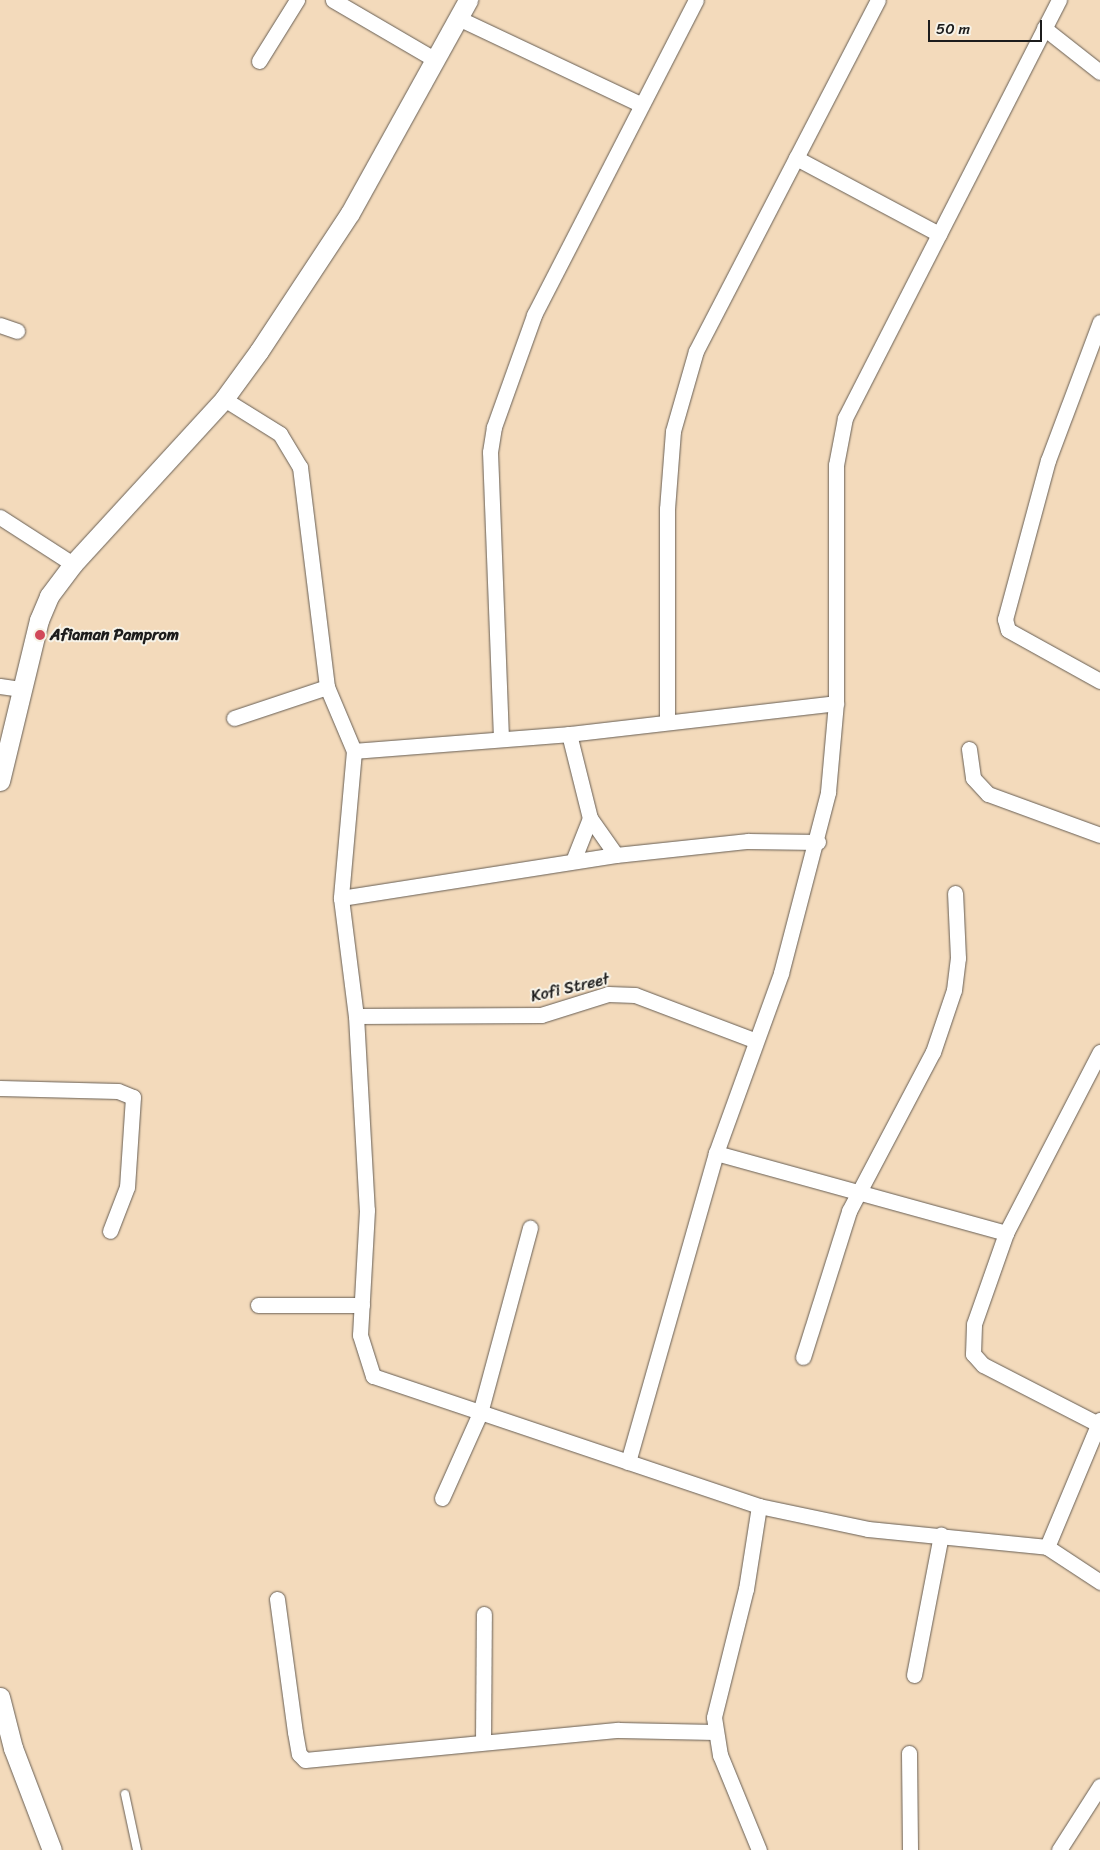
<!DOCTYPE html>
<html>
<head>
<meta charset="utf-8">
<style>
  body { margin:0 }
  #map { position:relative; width:1100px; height:1850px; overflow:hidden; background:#f3dabb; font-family:Sriracha,sans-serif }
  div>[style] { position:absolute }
  .roads { filter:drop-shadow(0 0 1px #675e54) drop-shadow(0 0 1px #675e54) }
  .service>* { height:8px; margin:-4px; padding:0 4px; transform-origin:4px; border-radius:4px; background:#fff }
  .minor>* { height:15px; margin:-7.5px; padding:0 7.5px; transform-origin:7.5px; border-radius:7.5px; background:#fff }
  .tertiary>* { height:19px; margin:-9.5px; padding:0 9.5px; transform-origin:9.5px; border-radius:9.5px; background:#fff }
  .dots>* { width:14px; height:14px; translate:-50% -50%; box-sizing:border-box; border:2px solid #f7f3e8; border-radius:50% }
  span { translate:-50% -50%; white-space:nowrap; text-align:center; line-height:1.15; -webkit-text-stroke:4px #f7f3e8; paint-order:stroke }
  .poi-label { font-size:16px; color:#1c1c1c; font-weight:700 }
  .left { translate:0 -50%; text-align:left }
  .street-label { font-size:16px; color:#1c1c1c }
  .scale { position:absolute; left:928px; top:20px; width:114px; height:22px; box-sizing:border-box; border:2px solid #1c1c1c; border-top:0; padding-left:6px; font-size:15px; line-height:18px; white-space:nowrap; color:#1c1c1c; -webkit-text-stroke:4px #f7f3e8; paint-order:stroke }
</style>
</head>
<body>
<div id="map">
  <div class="roads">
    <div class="service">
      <div style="left:125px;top:1794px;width:57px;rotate:77.9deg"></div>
    </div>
    <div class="minor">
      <div style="left:333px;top:0;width:117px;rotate:30.3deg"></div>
      <div style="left:458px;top:18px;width:201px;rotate:25.3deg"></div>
      <div style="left:1044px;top:28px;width:71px;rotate:38.2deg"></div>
      <div style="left:259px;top:61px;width:72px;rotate:-58.1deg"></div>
      <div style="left:796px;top:158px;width:162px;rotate:28deg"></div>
      <div style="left:1100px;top:322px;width:147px;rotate:110.6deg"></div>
      <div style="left:1048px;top:460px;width:165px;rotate:105.1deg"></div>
      <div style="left:1005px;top:619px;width:11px;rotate:75deg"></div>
      <div style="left:1008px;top:630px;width:105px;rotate:29deg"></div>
      <div style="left:0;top:325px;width:18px;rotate:19deg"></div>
      <div style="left:224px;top:399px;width:66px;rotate:32deg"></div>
      <div style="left:280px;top:434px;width:39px;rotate:59deg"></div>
      <div style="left:300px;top:467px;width:222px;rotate:83deg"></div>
      <div style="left:327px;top:687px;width:69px;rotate:67.1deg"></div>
      <div style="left:354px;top:751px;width:148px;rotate:95.1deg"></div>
      <div style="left:341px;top:898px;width:119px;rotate:82.8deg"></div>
      <div style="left:356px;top:1016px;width:194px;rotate:86.8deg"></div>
      <div style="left:367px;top:1210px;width:125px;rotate:93.2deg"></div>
      <div style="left:360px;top:1335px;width:43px;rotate:72.4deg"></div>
      <div style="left:373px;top:1376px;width:407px;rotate:18.6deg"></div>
      <div style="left:759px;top:1506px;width:111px;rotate:11.9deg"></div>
      <div style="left:868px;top:1529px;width:180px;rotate:5.7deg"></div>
      <div style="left:1047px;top:1547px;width:64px;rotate:33.4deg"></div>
      <div style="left:0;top:517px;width:87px;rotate:32.8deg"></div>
      <div style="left:0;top:686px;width:22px;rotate:8deg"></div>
      <div style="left:234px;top:718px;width:98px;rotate:-18.4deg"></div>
      <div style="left:667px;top:720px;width:211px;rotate:-90deg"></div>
      <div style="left:667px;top:509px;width:78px;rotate:-85.6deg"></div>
      <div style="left:673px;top:431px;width:83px;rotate:-74deg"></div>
      <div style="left:696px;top:351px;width:395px;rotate:-62.6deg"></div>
      <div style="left:569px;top:734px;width:87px;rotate:76deg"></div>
      <div style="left:501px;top:738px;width:286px;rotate:-92.2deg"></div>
      <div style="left:490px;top:452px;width:25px;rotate:-81deg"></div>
      <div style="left:494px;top:427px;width:119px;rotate:-70.3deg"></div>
      <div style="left:534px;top:315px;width:354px;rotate:-62.8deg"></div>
      <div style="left:969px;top:749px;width:29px;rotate:82deg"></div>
      <div style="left:973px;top:778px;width:22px;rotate:47deg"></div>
      <div style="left:988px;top:794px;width:119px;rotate:20.1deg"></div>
      <div style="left:354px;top:751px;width:216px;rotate:-4.5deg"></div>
      <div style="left:569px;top:734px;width:269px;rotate:-6.6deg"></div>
      <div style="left:573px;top:861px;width:46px;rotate:-68.4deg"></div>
      <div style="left:590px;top:818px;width:45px;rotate:54.9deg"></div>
      <div style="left:341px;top:898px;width:278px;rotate:-8.9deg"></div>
      <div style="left:616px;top:855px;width:133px;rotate:-6.1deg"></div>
      <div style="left:748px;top:841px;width:70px;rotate:0.8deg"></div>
      <div style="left:356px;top:1016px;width:185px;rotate:-0.3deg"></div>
      <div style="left:541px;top:1015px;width:70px;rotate:-17.4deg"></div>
      <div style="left:608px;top:994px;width:27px;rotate:2deg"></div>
      <div style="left:635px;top:995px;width:127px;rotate:20.7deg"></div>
      <div style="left:0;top:1088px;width:118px;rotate:1.5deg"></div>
      <div style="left:118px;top:1091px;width:16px;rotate:22deg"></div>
      <div style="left:133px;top:1097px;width:90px;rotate:93.8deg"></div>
      <div style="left:127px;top:1187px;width:47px;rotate:111.1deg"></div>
      <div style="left:716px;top:1153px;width:301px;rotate:15.4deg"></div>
      <div style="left:258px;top:1305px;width:104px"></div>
      <div style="left:803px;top:1357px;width:153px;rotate:-72.5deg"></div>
      <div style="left:849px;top:1211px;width:180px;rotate:-62.2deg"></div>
      <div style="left:933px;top:1052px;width:65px;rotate:-71.3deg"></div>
      <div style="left:954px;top:990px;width:32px;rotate:-83deg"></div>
      <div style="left:958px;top:958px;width:65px;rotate:-92.6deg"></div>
      <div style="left:1098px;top:1424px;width:129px;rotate:-152.8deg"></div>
      <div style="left:983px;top:1365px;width:15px;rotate:-132deg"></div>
      <div style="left:973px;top:1354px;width:30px;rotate:-88deg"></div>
      <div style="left:974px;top:1324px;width:96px;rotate:-70.6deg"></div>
      <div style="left:1006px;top:1233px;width:204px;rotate:-62.6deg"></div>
      <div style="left:628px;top:1462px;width:321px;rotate:-74.1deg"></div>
      <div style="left:716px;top:1153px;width:191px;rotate:-70.1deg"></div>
      <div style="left:781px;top:973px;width:187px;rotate:-75.4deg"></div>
      <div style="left:828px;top:792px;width:89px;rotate:-84.9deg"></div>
      <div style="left:836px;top:703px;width:238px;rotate:-90deg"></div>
      <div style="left:836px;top:465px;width:48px;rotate:-79.2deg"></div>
      <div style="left:845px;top:418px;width:470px;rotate:-62.9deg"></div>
      <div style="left:442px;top:1498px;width:93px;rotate:-65.9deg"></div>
      <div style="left:480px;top:1413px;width:192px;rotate:-74.9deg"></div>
      <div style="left:1047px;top:1547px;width:138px;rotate:-67.3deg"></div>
      <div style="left:277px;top:1599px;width:134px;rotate:82.3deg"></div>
      <div style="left:295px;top:1732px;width:22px;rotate:80deg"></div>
      <div style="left:299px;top:1754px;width:8px;rotate:45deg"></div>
      <div style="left:305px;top:1760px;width:315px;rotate:-5.5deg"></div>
      <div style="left:619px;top:1730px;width:96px;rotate:1.2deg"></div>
      <div style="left:914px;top:1675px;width:143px;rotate:-79.1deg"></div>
      <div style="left:483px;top:1742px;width:128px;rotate:-89.6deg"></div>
      <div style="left:909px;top:1753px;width:97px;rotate:89.4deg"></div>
      <div style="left:759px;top:1850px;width:103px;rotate:-112.3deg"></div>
      <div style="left:720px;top:1755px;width:38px;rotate:-99deg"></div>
      <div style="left:714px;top:1717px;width:132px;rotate:-76deg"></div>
      <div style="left:746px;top:1589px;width:84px;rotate:-81.1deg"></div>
      <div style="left:1059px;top:1850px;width:76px;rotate:-57.4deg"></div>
    </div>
    <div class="tertiary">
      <div style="left:0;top:781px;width:166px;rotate:-76.4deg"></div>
      <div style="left:39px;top:620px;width:26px;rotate:-67deg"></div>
      <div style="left:49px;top:596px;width:40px;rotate:-53deg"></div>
      <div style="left:73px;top:564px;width:224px;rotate:-47.5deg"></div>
      <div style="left:224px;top:399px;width:59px;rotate:-53.9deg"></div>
      <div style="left:259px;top:351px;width:165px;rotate:-56.6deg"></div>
      <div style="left:350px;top:213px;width:244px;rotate:-61deg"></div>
      <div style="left:0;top:1697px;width:53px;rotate:75.7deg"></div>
      <div style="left:13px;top:1748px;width:109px;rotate:69.1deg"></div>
    </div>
  </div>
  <div class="dots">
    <div style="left:40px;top:635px;background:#d1495b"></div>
  </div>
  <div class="poi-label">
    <span class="left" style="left:50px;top:635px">Afiaman Pamprom</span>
  </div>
  <div class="street-label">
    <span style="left:570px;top:988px;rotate:-13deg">Kofi Street</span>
  </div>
  <div class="scale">50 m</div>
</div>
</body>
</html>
